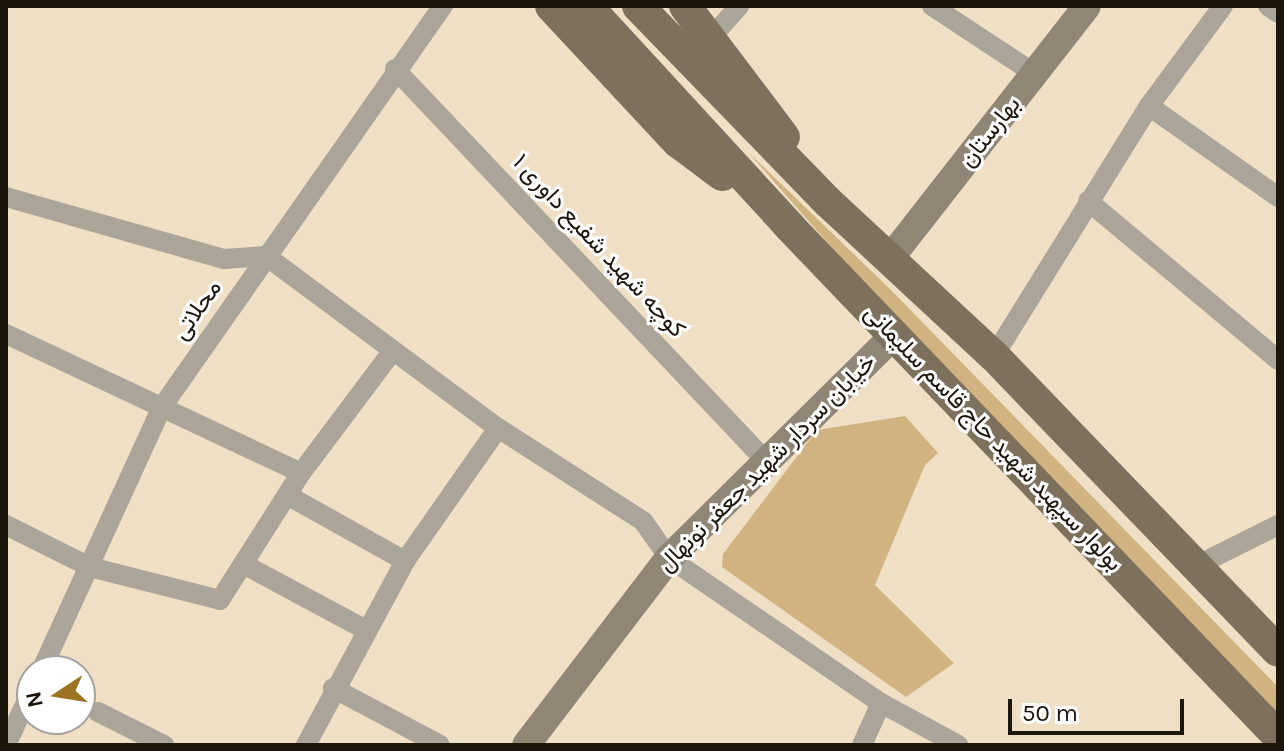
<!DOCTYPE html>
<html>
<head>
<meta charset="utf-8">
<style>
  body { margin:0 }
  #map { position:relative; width:1284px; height:751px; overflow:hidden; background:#efdfc5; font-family:Karla,Vazirmatn,sans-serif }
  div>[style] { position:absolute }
  .green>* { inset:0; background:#d0b381 }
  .street>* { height:20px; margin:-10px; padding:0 10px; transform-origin:10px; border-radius:10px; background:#aba499 }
  .secondary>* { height:28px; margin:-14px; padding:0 14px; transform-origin:14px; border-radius:14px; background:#908676 }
  .primary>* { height:32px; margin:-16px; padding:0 16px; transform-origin:16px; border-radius:16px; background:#7d715d }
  span { translate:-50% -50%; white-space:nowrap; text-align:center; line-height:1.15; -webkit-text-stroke:6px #fff; paint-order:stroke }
  .street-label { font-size:24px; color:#1c160d }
  .frame { position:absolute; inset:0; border:8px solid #1c160d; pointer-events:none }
  .north { position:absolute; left:16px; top:655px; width:80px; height:80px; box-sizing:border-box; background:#fff; border:2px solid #a4a29e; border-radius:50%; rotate:258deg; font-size:22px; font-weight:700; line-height:32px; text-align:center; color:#1c160d }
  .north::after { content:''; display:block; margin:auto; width:28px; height:36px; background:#9c7321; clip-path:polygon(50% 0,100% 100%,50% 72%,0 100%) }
  .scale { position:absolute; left:1008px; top:699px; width:176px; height:36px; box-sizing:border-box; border:4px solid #1c160d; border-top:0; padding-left:10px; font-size:24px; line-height:28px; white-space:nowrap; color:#1c160d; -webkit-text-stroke:6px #fff; paint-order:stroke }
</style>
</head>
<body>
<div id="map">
  <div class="green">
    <div style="clip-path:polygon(748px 152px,891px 290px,1278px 687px,1278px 715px,881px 304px)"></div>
    <div style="clip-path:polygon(905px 416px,938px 453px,925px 465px,875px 585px,954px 663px,906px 697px,722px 567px,723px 554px,817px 430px)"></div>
  </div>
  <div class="street">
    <div style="left:932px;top:6px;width:123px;rotate:33.4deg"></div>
    <div style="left:1268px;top:6px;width:12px;rotate:35deg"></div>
    <div style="left:711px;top:38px;width:43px;rotate:-48.8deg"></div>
    <div style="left:395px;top:69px;width:537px;rotate:46.58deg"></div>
    <div style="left:1149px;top:106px;width:158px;rotate:35.2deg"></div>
    <div style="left:6px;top:197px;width:227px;rotate:15.9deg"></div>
    <div style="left:224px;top:259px;width:42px;rotate:-4.1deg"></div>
    <div style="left:266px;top:256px;width:289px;rotate:36.6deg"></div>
    <div style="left:498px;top:428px;width:172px;rotate:32.7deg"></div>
    <div style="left:643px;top:521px;width:45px;rotate:54.9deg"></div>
    <div style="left:669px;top:558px;width:257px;rotate:34.4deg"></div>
    <div style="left:881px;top:703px;width:88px;rotate:28.6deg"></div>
    <div style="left:1088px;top:201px;width:248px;rotate:39.9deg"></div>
    <div style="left:6px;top:334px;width:326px;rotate:25.2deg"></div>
    <div style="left:994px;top:356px;width:294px;rotate:-58.2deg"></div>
    <div style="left:1149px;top:106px;width:124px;rotate:-53.5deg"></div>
    <div style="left:287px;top:495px;width:135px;rotate:29.2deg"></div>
    <div style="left:6px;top:525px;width:94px;rotate:26.6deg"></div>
    <div style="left:90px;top:567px;width:134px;rotate:14.2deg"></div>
    <div style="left:220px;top:600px;width:151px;rotate:-57.5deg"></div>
    <div style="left:301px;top:473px;width:151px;rotate:-53.1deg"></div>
    <div style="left:243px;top:564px;width:140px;rotate:28.2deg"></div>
    <div style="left:1196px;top:566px;width:92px;rotate:-26.6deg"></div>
    <div style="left:41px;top:671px;width:290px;rotate:-65.4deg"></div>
    <div style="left:162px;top:407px;width:490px;rotate:-55deg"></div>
    <div style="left:333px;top:688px;width:121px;rotate:28deg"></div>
    <div style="left:98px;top:712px;width:74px;rotate:26.6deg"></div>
    <div style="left:6px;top:745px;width:61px;rotate:-64.7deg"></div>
    <div style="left:306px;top:745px;width:209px;rotate:-61.7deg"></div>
    <div style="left:405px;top:561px;width:162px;rotate:-55deg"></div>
    <div style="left:862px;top:745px;width:46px;rotate:-65.7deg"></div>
  </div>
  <div class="secondary">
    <div style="left:891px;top:257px;width:318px;rotate:-52deg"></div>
    <div style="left:526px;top:745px;width:235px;rotate:-52.6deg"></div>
    <div style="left:669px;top:558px;width:317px;rotate:-44.7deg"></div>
  </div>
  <div class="primary">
    <div style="left:551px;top:6px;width:186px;rotate:47deg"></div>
    <div style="left:678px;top:142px;width:55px;rotate:36.9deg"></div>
    <div style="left:587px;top:6px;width:300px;rotate:47.4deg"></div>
    <div style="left:790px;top:227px;width:705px;rotate:46.21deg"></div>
    <div style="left:638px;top:6px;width:273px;rotate:45.9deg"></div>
    <div style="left:828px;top:202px;width:226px;rotate:42.9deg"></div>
    <div style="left:994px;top:356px;width:409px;rotate:46.1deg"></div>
    <div style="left:685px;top:6px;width:164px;rotate:52.9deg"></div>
  </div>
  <div class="street-label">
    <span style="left:990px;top:132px;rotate:-52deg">بهارستان</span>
    <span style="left:599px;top:246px;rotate:47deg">کوچه شهید شفیع داوری ۱</span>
    <span style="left:197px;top:310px;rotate:-55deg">محلاتی</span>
    <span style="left:993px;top:438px;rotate:46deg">بولوار سپهبد شهید حاج قاسم سلیمانی</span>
    <span style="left:767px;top:463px;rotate:-45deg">خیابان سردار شهید جعفر نونهال</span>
  </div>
  <div class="frame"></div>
  <div class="north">N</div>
  <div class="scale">50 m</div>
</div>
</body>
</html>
